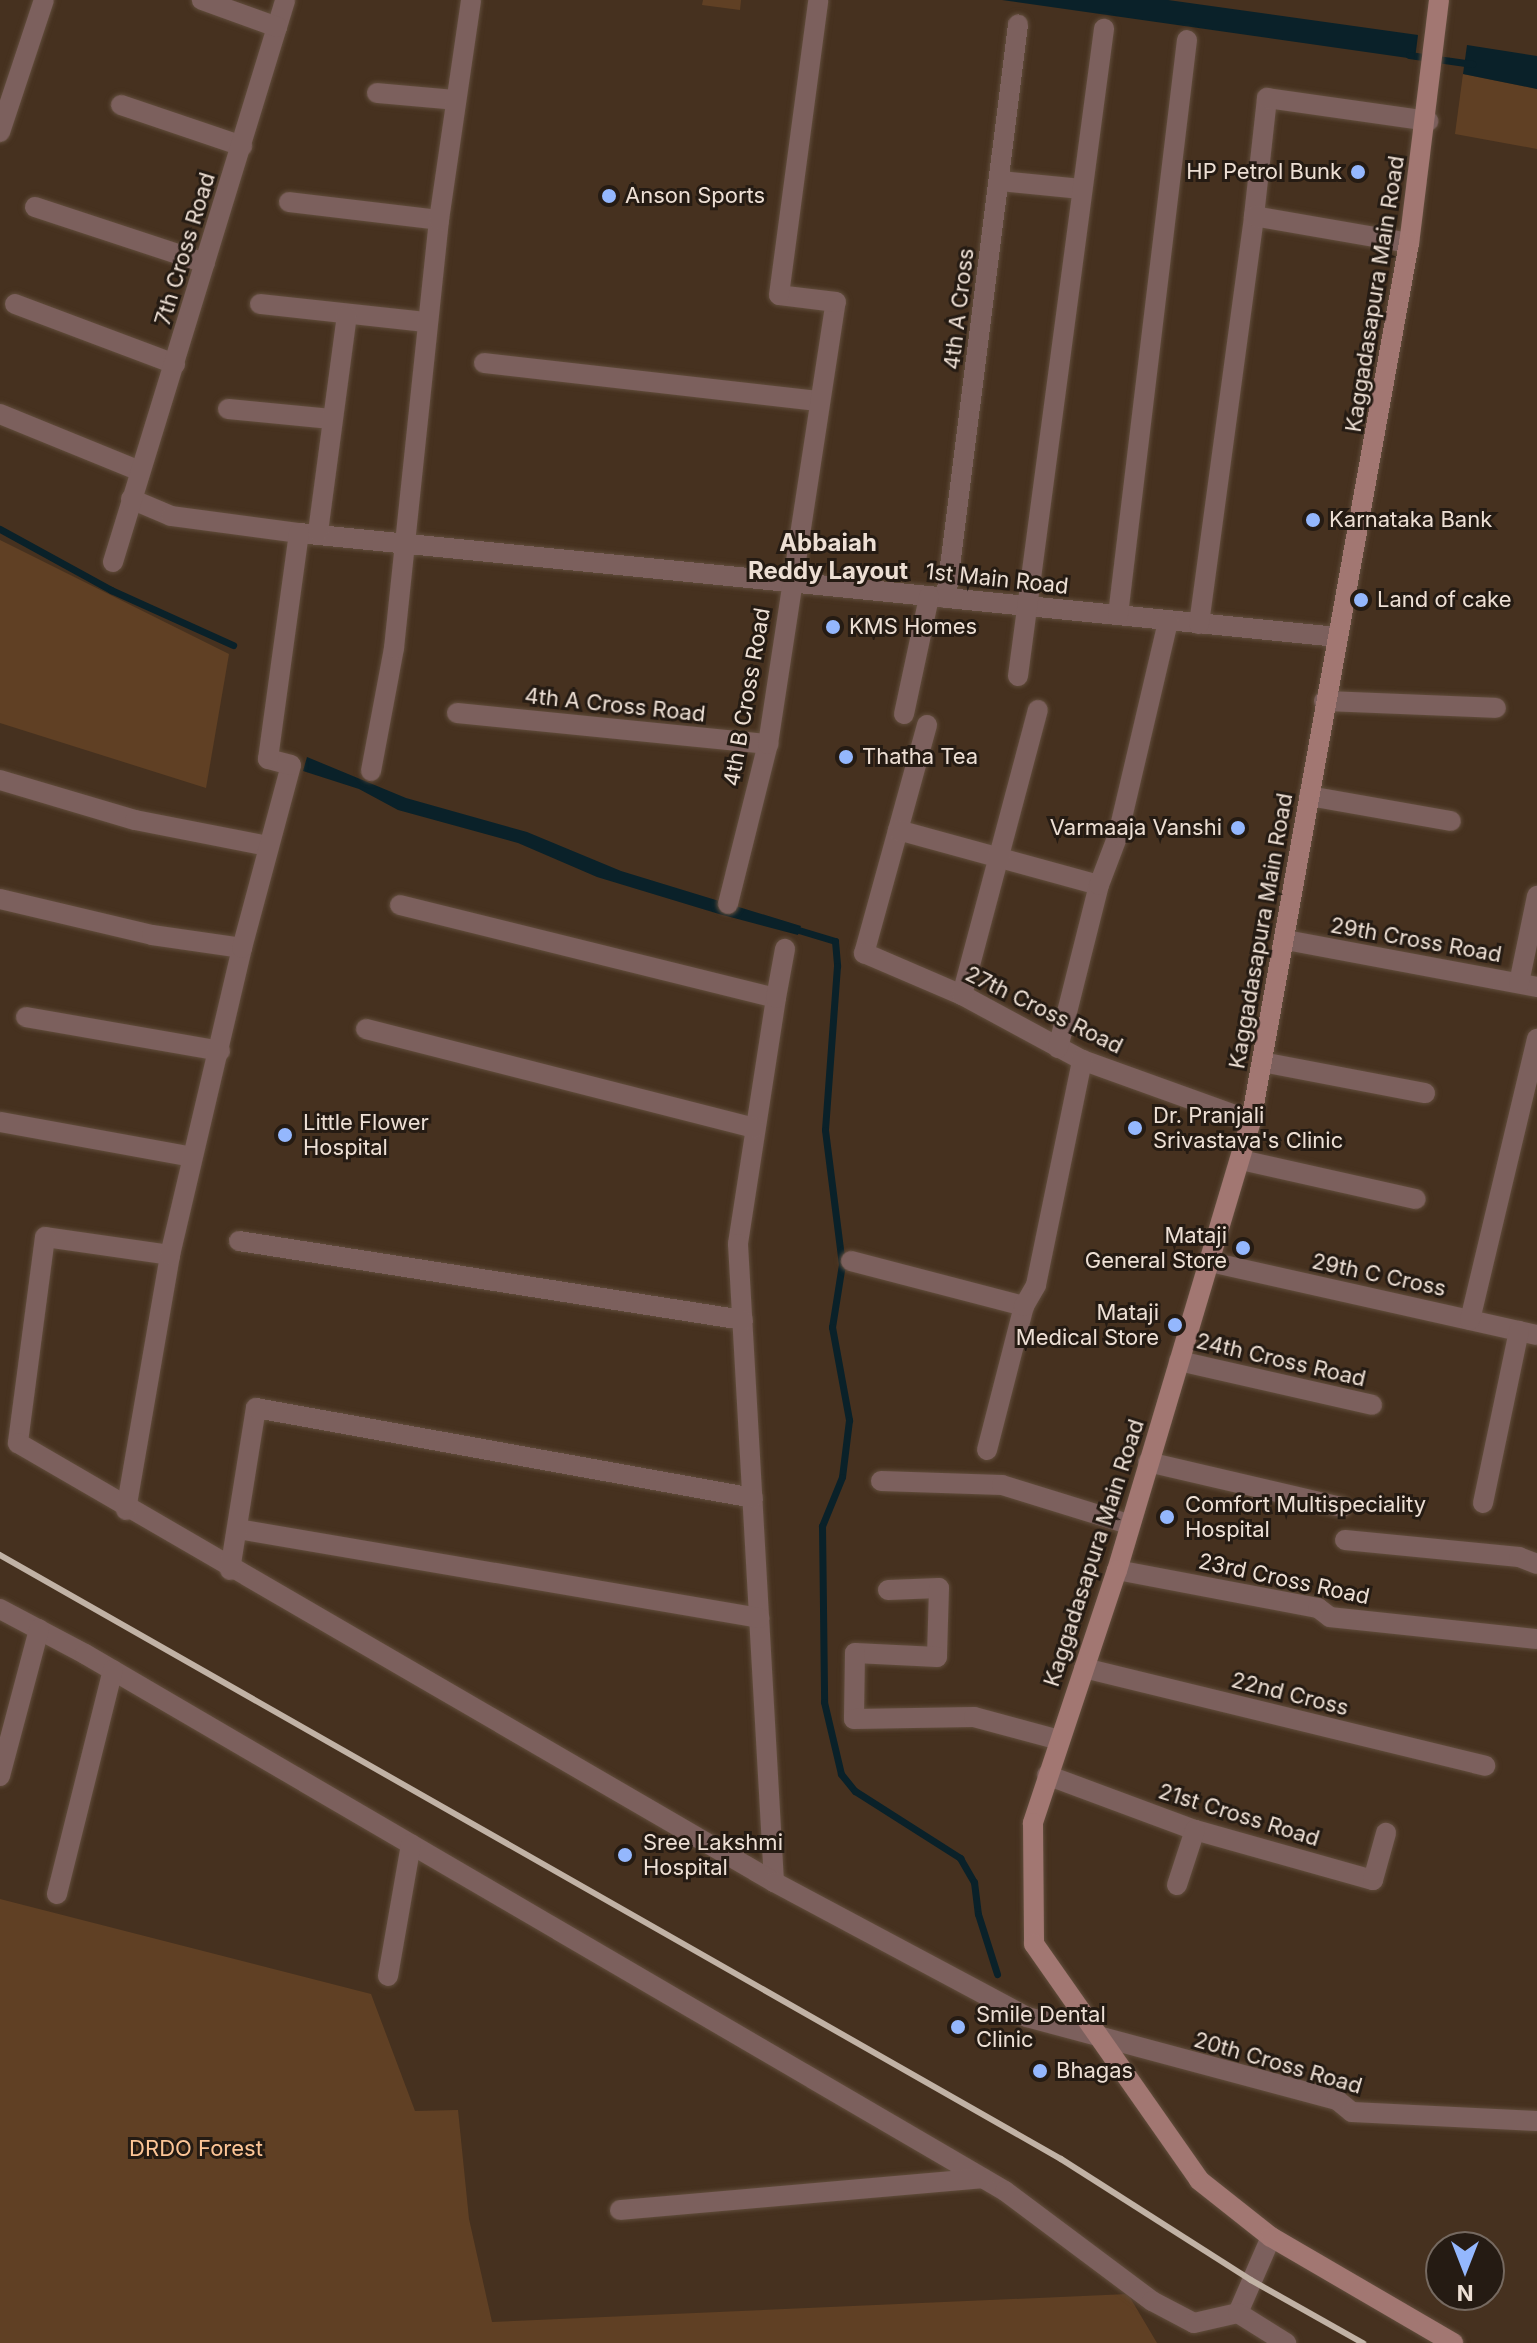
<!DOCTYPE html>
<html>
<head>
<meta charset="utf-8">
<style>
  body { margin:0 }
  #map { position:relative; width:1537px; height:2343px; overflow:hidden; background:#46311f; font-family:Inter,sans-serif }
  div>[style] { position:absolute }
  .green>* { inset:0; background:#604024 }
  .water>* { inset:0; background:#0a2129 }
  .stream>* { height:7px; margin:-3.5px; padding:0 3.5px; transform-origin:3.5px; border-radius:3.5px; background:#0a2129 }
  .roads { filter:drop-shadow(0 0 2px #614d3c) drop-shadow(0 0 2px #614d3c) }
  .minor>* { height:20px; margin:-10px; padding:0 10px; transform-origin:10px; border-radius:10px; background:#7c605d }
  .tertiary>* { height:20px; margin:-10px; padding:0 10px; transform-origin:10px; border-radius:10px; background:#7c605d }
  .secondary>* { height:20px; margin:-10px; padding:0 10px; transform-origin:10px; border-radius:10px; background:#a27772 }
  .rail>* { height:6px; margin:-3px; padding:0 3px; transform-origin:3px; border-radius:3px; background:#c1b2a5 }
  .dots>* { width:22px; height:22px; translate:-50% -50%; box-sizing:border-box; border:4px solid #251b13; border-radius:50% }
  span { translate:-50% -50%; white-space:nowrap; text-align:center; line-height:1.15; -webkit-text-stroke:6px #251b13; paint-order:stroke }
  .poi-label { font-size:22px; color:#eddfd4 }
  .right { translate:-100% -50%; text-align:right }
  .left { translate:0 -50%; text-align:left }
  .street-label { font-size:22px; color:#eddfd4 }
  .park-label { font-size:22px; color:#fdc596 }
  .neighbourhood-label { font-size:24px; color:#eddfd4; font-weight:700 }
  .north { position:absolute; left:1425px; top:2231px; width:80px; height:80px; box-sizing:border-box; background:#251b13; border:2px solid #756960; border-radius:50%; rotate:180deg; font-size:22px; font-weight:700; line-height:32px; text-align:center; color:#eddfd4 }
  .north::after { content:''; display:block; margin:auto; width:28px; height:36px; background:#94b7fd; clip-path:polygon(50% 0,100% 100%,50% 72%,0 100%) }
</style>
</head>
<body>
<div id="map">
  <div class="green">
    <div style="clip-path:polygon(703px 0,741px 0,740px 10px,702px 5px)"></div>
    <div style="clip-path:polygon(1463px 74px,1537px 89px,1537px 149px,1455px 134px)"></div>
    <div style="clip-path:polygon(0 540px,229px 654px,206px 788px,0 723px)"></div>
    <div style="clip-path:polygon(0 1899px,371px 1994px,415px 2111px,458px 2110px,469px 2219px,492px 2322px,1128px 2294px,1157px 2343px,0 2343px)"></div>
  </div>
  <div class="water">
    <div style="clip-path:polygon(1002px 0,1168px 0,1418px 35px,1415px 59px)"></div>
    <div style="clip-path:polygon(1467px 45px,1537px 56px,1537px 89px,1463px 74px)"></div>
    <div style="clip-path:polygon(307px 757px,406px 798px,527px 832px,621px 871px,801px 926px,798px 935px,719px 914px,597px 877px,518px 843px,398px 810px,359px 789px,303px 771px)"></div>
  </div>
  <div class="stream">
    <div style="left:1409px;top:55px;width:64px;rotate:8.1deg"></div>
    <div style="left:0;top:529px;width:127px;rotate:28.8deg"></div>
    <div style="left:111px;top:590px;width:134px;rotate:24.3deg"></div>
    <div style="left:792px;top:928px;width:45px;rotate:16.8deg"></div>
    <div style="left:835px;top:941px;width:25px;rotate:85deg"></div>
    <div style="left:837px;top:966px;width:164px;rotate:94.2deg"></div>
    <div style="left:825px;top:1130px;width:135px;rotate:82.8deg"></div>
    <div style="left:842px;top:1264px;width:64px;rotate:99deg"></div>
    <div style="left:832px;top:1327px;width:95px;rotate:79.6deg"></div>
    <div style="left:849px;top:1420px;width:57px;rotate:97deg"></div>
    <div style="left:842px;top:1477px;width:53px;rotate:112.2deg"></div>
    <div style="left:822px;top:1526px;width:176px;rotate:89.3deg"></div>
    <div style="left:824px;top:1702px;width:74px;rotate:76.7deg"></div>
    <div style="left:841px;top:1774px;width:22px;rotate:51deg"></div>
    <div style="left:855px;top:1791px;width:125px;rotate:32.5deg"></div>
    <div style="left:960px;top:1858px;width:28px;rotate:60deg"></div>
    <div style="left:974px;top:1882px;width:32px;rotate:83deg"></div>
    <div style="left:978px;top:1914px;width:63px;rotate:72.4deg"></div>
  </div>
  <div class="roads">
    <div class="minor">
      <div style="left:277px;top:27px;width:28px;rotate:-73deg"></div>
      <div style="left:377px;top:93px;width:79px;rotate:5.1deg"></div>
      <div style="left:121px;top:105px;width:128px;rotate:18.7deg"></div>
      <div style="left:0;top:132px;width:139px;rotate:-71.6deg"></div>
      <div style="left:1000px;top:181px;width:82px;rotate:5.6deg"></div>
      <div style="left:289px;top:202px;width:151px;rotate:6.8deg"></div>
      <div style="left:35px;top:207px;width:179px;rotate:18.2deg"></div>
      <div style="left:1254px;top:216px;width:119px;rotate:-83.7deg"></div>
      <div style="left:1267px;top:98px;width:163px;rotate:8.1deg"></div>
      <div style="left:15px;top:304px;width:171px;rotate:20.6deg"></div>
      <div style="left:260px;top:304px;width:168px;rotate:6.2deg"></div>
      <div style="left:484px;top:363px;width:337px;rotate:6.5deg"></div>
      <div style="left:228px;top:409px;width:104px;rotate:5.5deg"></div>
      <div style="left:0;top:414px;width:151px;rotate:22.2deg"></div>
      <div style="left:131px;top:499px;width:43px;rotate:23deg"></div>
      <div style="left:171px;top:516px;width:129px;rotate:7.6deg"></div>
      <div style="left:299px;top:533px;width:1043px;rotate:5.72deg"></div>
      <div style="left:318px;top:532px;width:218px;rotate:-82.4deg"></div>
      <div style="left:113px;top:562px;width:560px;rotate:-72.96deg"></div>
      <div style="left:277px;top:27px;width:80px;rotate:-160.2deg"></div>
      <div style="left:946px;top:598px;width:578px;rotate:-82.84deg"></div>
      <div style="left:1118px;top:615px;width:579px;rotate:-83.16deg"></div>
      <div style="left:1199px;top:624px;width:412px;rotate:-82.3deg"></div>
      <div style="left:1254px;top:216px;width:157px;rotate:9.9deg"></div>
      <div style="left:1018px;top:676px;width:653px;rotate:-82.43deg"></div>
      <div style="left:1324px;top:701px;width:172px;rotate:2.3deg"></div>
      <div style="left:457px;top:713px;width:313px;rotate:5.7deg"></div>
      <div style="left:904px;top:714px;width:120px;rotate:-77.9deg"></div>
      <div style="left:927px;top:725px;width:237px;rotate:105.4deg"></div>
      <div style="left:864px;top:953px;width:107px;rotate:23.2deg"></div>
      <div style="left:962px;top:995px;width:136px;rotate:28.4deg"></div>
      <div style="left:1082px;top:1060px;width:180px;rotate:19.8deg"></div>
      <div style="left:371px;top:771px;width:125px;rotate:-79.4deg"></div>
      <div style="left:394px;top:648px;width:430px;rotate:-84deg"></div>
      <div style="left:439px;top:220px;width:222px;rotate:-81.7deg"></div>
      <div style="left:0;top:780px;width:141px;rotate:16.5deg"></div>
      <div style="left:135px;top:820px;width:136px;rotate:11.1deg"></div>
      <div style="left:1309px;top:796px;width:144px;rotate:10deg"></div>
      <div style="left:898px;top:830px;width:208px;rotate:15.3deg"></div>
      <div style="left:0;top:899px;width:156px;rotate:13.3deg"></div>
      <div style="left:152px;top:935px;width:91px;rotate:8.2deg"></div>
      <div style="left:728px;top:904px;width:165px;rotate:-76deg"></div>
      <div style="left:768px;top:744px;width:447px;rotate:-81.3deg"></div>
      <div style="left:836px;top:302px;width:57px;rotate:-173deg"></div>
      <div style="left:779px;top:295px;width:297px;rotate:-82.4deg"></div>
      <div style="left:400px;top:905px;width:387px;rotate:13.9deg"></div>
      <div style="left:776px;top:998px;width:249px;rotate:98.8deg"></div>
      <div style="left:738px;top:1244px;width:639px;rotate:86.77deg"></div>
      <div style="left:1286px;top:940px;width:255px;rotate:10.6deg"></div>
      <div style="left:1519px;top:983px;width:89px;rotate:-78.3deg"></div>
      <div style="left:962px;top:995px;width:295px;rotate:-75.1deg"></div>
      <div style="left:776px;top:998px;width:50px;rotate:-79.6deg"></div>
      <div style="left:26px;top:1017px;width:197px;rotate:9.9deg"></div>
      <div style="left:366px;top:1029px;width:401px;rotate:14.3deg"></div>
      <div style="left:1058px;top:1048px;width:168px;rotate:-75.9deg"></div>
      <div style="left:1099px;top:885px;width:53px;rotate:-69.2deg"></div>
      <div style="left:1118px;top:835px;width:220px;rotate:-76.8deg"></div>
      <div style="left:1262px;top:1062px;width:166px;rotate:10.8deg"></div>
      <div style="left:0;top:1122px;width:195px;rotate:10.3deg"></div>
      <div style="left:1241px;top:1160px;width:179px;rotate:12.6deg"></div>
      <div style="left:239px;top:1241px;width:510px;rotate:8.91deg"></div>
      <div style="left:170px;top:1255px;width:126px;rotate:-171.8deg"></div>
      <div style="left:45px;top:1237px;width:208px;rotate:97.5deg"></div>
      <div style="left:18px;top:1443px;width:874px;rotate:30.14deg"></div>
      <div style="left:774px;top:1882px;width:287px;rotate:28.1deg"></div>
      <div style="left:1027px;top:2017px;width:321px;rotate:15deg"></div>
      <div style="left:1337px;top:2100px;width:19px;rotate:39deg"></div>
      <div style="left:1352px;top:2112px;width:185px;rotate:2.8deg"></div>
      <div style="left:851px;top:1261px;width:179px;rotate:14.6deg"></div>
      <div style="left:1210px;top:1262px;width:335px;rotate:12.6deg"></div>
      <div style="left:1470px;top:1320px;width:289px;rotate:-76.6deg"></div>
      <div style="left:1179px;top:1361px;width:198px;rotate:12.8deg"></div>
      <div style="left:987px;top:1450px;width:149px;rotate:-75.6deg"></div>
      <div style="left:1024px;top:1306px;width:24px;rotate:-60deg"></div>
      <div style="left:1036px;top:1285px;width:230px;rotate:-78.4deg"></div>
      <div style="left:1148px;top:1462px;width:199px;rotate:13.1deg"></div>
      <div style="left:881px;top:1481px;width:121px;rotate:1.9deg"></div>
      <div style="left:1002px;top:1485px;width:132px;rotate:17.2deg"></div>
      <div style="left:1483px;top:1503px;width:176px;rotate:-78.2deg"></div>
      <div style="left:126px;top:1510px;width:259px;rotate:-80.2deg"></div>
      <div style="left:170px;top:1255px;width:315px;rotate:-76.8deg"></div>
      <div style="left:242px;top:948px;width:189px;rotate:-75deg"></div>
      <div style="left:291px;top:765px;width:24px;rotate:-165deg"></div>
      <div style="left:268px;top:759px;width:228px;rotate:-82.2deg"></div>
      <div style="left:238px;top:1529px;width:529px;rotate:9.69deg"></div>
      <div style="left:1345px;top:1540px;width:175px;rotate:5.6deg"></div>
      <div style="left:1519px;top:1557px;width:19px;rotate:21deg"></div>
      <div style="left:230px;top:1570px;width:164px;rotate:-80.9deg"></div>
      <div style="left:256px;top:1408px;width:505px;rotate:10.26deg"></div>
      <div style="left:1117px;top:1570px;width:205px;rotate:10.7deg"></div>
      <div style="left:1318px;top:1608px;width:15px;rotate:37deg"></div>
      <div style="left:1330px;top:1617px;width:208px;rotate:6.1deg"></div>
      <div style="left:888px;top:1590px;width:51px;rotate:-2.2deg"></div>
      <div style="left:939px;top:1588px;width:69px;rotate:91.7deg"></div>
      <div style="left:937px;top:1657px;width:82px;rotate:-177.2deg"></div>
      <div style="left:855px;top:1653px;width:66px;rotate:90.9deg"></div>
      <div style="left:854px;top:1719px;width:120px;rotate:-1deg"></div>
      <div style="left:974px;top:1717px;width:88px;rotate:15.1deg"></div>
      <div style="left:0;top:1609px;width:96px;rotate:27.9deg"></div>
      <div style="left:85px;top:1654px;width:1065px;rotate:30.27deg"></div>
      <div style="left:1005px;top:2191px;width:184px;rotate:36.8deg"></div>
      <div style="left:1152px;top:2301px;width:47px;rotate:27.6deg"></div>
      <div style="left:1194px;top:2323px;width:45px;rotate:-12.8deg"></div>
      <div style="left:1084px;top:1668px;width:413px;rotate:13.7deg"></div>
      <div style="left:1047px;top:1775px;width:158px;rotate:20.4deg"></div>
      <div style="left:1195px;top:1830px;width:185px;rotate:15.7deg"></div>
      <div style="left:1373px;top:1880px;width:49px;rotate:-74.5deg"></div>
      <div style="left:0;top:1776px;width:152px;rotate:-75.1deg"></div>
      <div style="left:1177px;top:1885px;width:58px;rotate:-71.9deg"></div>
      <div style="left:57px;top:1894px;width:231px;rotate:-76deg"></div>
      <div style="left:388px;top:1976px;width:134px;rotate:-80.1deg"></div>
      <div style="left:620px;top:2210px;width:364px;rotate:-5deg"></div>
    </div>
    <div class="tertiary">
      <div style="left:1271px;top:2237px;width:83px;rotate:113.5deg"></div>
      <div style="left:1238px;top:2313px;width:57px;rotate:32deg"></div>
    </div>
    <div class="secondary">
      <div style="left:1439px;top:0;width:245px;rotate:97deg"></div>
      <div style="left:1409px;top:243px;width:892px;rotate:100.2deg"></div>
      <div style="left:1251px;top:1121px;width:469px;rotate:106.6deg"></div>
      <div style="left:1117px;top:1570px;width:267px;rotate:108.4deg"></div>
      <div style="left:1033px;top:1823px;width:121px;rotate:89.5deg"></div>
      <div style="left:1034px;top:1944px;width:288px;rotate:55deg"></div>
      <div style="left:1199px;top:2180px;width:92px;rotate:38.4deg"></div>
      <div style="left:1271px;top:2237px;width:211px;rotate:30.2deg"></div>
    </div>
  </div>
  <div class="rail">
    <div style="left:0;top:1555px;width:1221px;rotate:29.65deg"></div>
    <div style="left:1061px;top:2159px;width:225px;rotate:32.5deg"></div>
    <div style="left:1251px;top:2280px;width:129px;rotate:29.4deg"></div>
  </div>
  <div class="dots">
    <div style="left:1358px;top:172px;background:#94b7fd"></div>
    <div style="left:609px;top:196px;background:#94b7fd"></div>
    <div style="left:1313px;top:520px;background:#94b7fd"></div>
    <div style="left:1361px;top:600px;background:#94b7fd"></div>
    <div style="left:833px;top:627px;background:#94b7fd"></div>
    <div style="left:846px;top:757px;background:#94b7fd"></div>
    <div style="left:1238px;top:828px;background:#94b7fd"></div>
    <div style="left:1135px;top:1128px;background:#94b7fd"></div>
    <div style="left:285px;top:1135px;background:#94b7fd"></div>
    <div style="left:1243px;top:1248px;background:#94b7fd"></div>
    <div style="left:1175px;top:1325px;background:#94b7fd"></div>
    <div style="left:1167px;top:1517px;background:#94b7fd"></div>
    <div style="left:625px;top:1855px;background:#94b7fd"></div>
    <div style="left:958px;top:2027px;background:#94b7fd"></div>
    <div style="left:1040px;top:2071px;background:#94b7fd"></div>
  </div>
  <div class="poi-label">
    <span class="right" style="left:1342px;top:172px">HP Petrol Bunk</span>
    <span class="left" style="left:625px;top:196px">Anson Sports</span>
    <span class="left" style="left:1329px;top:520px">Karnataka Bank</span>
    <span class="left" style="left:1377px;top:600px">Land of cake</span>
    <span class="left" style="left:849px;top:627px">KMS Homes</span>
    <span class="left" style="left:862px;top:757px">Thatha Tea</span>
    <span class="right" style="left:1222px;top:828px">Varmaaja Vanshi</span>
    <span class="left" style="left:1153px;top:1128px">Dr. Pranjali<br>Srivastava's Clinic</span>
    <span class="left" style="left:303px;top:1135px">Little Flower<br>Hospital</span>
    <span class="right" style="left:1227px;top:1248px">Mataji<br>General Store</span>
    <span class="right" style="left:1159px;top:1325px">Mataji<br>Medical Store</span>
    <span class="left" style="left:1185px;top:1517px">Comfort Multispeciality<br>Hospital</span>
    <span class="left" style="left:643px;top:1855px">Sree Lakshmi<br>Hospital</span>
    <span class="left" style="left:976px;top:2027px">Smile Dental<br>Clinic</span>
    <span class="left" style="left:1056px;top:2071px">Bhagas</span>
  </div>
  <div class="street-label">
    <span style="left:185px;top:249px;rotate:-73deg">7th Cross Road</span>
    <span style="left:1375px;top:294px;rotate:-81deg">Kaggadasapura Main Road</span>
    <span style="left:959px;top:309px;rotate:-83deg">4th A Cross</span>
    <span style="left:997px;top:579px;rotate:6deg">1st Main Road</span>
    <span style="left:747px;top:697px;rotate:-80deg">4th B Cross Road</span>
    <span style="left:615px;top:705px;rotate:6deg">4th A Cross Road</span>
    <span style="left:1261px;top:931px;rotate:-80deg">Kaggadasapura Main Road</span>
    <span style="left:1416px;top:940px;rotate:10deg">29th Cross Road</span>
    <span style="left:1044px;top:1010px;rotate:26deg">27th Cross Road</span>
    <span style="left:1379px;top:1275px;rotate:12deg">29th C Cross</span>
    <span style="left:1281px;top:1360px;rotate:13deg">24th Cross Road</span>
    <span style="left:1094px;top:1553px;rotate:-72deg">Kaggadasapura Main Road</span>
    <span style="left:1284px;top:1579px;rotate:12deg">23rd Cross Road</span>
    <span style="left:1290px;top:1694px;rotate:14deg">22nd Cross</span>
    <span style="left:1239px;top:1815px;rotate:17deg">21st Cross Road</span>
    <span style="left:1278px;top:2063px;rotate:16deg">20th Cross Road</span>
  </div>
  <div class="park-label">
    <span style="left:196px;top:2149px">DRDO Forest</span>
  </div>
  <div class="neighbourhood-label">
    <span style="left:828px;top:557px">Abbaiah<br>Reddy Layout</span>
  </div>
  <div class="north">N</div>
</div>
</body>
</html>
